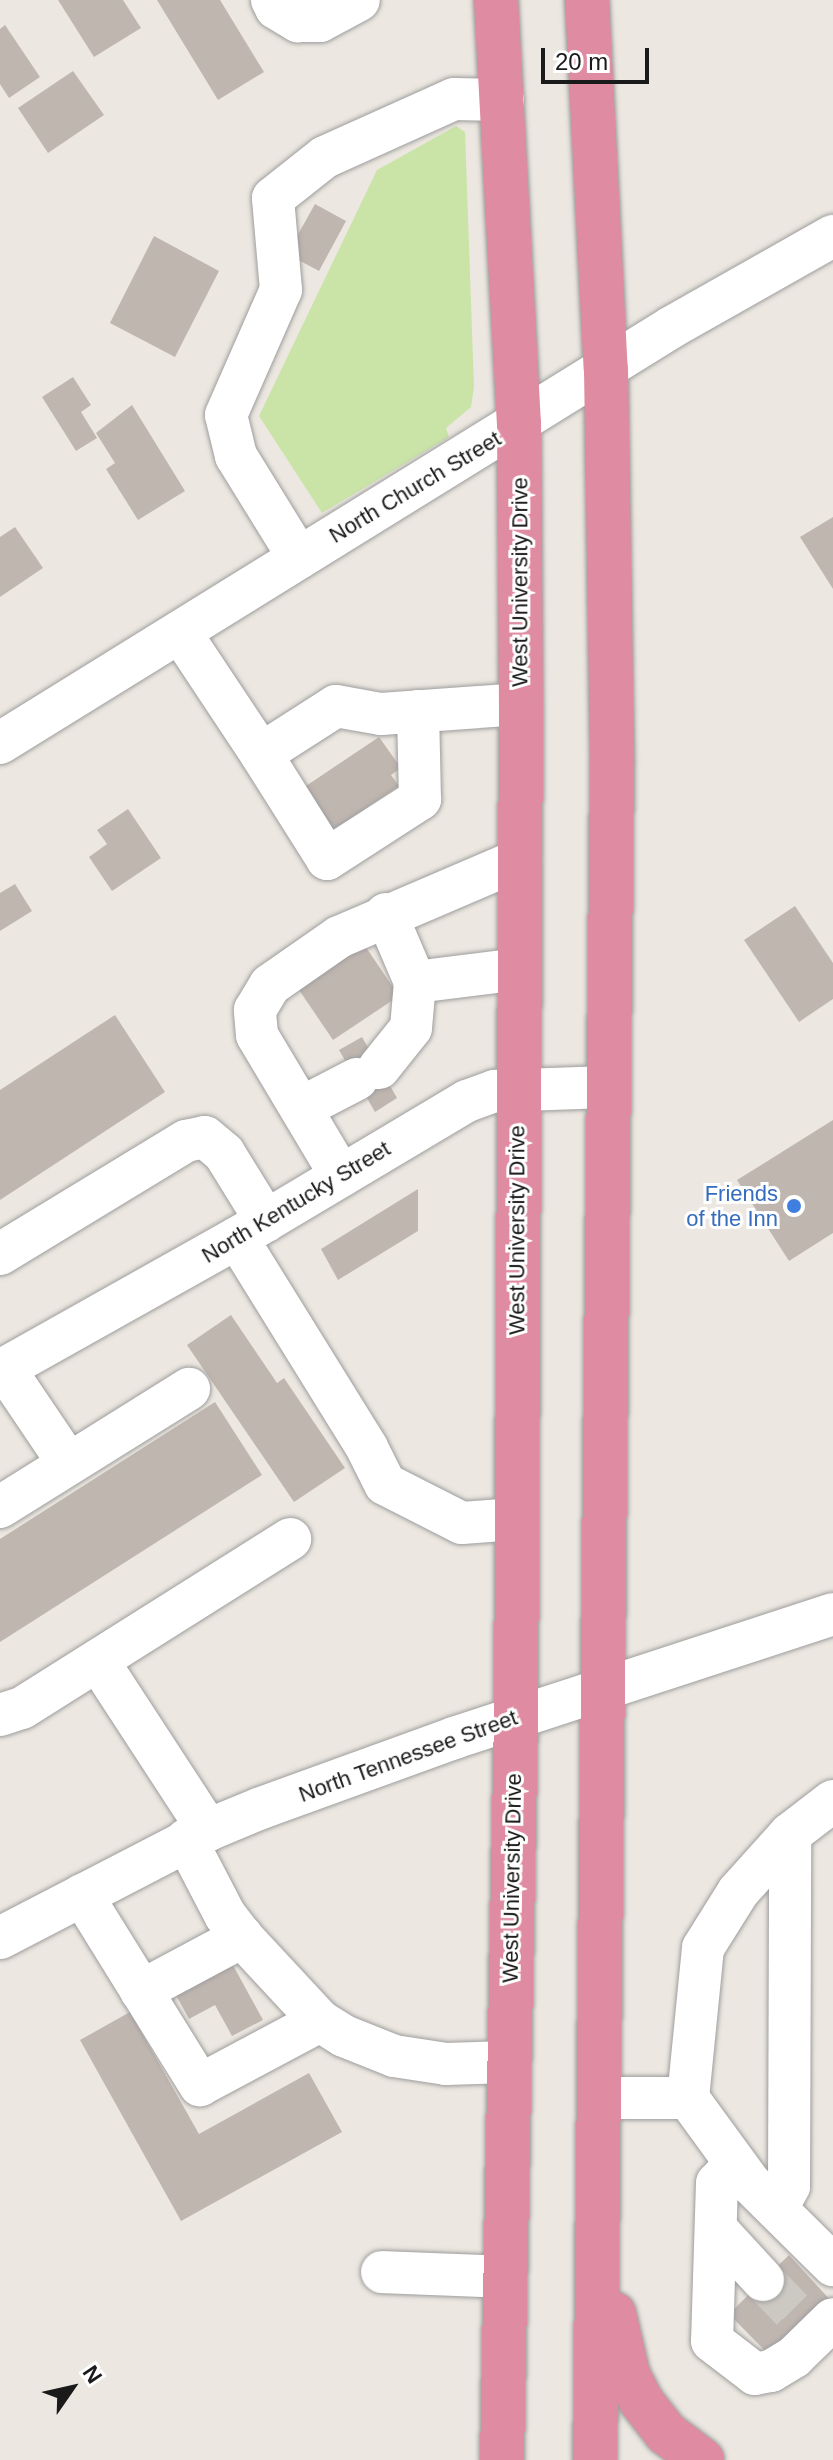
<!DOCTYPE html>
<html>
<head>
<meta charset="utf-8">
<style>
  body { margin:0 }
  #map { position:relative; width:833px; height:2460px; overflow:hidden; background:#ece7e0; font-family:Arial,sans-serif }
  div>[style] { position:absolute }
  .grass>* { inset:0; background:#cae4a8 }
  .building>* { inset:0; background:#c0b6b0 }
  .minor-tunnel>* { height:42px; margin-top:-21px; transform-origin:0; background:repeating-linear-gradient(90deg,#ccc8c2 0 42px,transparent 0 63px) }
  .roads { filter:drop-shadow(0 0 2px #9e9e9e) drop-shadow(0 0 2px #9e9e9e) }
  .minor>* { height:42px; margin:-21px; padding:0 21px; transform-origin:21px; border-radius:21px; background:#fff }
  .highway>* { height:44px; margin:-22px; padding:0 22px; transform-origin:22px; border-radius:22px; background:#df8ba1 }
  .dots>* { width:22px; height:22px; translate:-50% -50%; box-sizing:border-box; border:4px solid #fff; border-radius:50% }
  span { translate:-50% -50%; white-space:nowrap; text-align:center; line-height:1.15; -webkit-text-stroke:6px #fff; paint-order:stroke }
  .street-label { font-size:22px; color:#1a1a1a }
  .shop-label { font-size:22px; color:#366cbe }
  .right { translate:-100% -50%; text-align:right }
  .north { position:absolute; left:32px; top:2348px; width:80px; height:80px; -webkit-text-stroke:6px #fff; paint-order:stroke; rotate:56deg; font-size:22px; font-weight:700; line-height:32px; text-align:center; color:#1a1a1a }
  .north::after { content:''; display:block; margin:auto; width:28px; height:36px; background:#1a1a1a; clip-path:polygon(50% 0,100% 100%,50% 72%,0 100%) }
  .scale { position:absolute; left:541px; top:48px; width:108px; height:36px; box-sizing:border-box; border:4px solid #1a1a1a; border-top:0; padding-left:10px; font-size:24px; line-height:28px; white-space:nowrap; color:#1a1a1a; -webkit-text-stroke:6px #fff; paint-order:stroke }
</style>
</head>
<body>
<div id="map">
  <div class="grass">
    <div style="clip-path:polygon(456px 126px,465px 132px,474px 387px,471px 407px,446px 428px,449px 437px,322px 513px,259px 416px,377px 170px)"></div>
  </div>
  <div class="building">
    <div style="clip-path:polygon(58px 0,123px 0,141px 28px,94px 57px)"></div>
    <div style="clip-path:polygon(157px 0,220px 0,264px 72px,218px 100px)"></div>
    <div style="clip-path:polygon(5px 25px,40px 77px,9px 98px,0 84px,0 29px)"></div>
    <div style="clip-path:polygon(73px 71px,104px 115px,48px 153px,18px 108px)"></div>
    <div style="clip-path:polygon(315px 204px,346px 221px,319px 271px,287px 254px)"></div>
    <div style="clip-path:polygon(154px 236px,219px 271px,175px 357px,110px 323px)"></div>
    <div style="clip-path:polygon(73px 377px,91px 405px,81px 412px,97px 438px,76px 451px,42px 397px)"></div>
    <div style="clip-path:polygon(132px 405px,185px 491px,138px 520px,106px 469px,115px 463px,96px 433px)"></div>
    <div style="clip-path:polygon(833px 517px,833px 589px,800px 537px)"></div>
    <div style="clip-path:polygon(15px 527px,43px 568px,0 597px,0 537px)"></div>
    <div style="clip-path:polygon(379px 737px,401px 768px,391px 775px,399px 786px,323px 837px,294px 794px)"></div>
    <div style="clip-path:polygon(128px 809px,161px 858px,112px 891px,89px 857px,107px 844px,97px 830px)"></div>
    <div style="clip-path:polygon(15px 884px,32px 911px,0 931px,0 893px)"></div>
    <div style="clip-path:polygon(795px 906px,833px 963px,833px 999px,799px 1022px,744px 940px)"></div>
    <div style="clip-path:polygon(363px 943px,399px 996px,333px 1040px,297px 987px)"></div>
    <div style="clip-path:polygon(115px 1015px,165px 1092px,0 1200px,0 1090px)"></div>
    <div style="clip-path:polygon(362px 1037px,397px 1098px,375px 1112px,339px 1050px)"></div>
    <div style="clip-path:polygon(833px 1120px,833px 1233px,789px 1261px,737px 1180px)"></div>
    <div style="clip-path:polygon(418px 1189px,418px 1231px,338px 1280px,321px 1249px)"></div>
    <div style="clip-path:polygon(231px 1315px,277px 1383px,284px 1378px,345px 1468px,294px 1502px,187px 1345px)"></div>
    <div style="clip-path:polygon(215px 1402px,262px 1475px,0 1642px,0 1539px)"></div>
    <div style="clip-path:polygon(228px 1956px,263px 2020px,232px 2036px,215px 2005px,189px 2019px,171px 1986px)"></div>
    <div style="clip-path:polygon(130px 2012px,199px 2134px,309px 2073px,342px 2132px,181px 2221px,80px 2040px)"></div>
    <div style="clip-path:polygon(789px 2255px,833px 2303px,775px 2361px,729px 2314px)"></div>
  </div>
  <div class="minor-tunnel">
    <div style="left:763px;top:2280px;width:65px;rotate:46.2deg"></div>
  </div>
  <div class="roads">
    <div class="minor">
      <div style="left:272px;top:0;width:9px;rotate:63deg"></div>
      <div style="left:276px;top:8px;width:26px;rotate:31deg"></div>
      <div style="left:298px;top:21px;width:22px"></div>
      <div style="left:320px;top:21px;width:44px;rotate:-28.3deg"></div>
      <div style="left:299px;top:558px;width:120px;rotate:-121.7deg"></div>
      <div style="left:236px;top:456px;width:42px;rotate:-103.7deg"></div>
      <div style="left:226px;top:415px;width:137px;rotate:-66.3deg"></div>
      <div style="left:281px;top:290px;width:92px;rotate:-95deg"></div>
      <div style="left:273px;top:198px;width:66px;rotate:-38.3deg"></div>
      <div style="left:325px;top:157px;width:141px;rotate:-24.2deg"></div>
      <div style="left:454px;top:99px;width:49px;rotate:1.2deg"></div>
      <div style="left:180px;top:632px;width:146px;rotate:56.4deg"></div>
      <div style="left:261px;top:754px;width:89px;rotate:-32.6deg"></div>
      <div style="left:336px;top:706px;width:46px;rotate:10.1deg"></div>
      <div style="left:381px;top:714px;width:140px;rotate:-4.1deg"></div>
      <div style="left:0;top:743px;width:790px;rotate:-31.76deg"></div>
      <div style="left:672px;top:327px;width:185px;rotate:-29.5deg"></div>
      <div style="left:261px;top:754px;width:124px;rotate:57.8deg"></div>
      <div style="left:327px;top:859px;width:111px;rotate:-32.8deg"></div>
      <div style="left:420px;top:799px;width:88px;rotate:-91.3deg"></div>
      <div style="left:386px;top:914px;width:74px;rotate:66.9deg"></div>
      <div style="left:379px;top:1068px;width:51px;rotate:-51.3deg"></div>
      <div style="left:411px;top:1028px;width:46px;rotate:-85deg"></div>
      <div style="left:415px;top:982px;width:106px;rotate:-7.1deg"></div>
      <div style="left:301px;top:1108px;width:63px;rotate:-27.4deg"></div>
      <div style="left:341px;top:1176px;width:164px;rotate:-120.8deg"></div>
      <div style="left:257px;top:1035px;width:25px;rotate:-95deg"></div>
      <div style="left:255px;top:1010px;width:29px;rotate:-59deg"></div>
      <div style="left:270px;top:985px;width:84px;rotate:-34.8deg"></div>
      <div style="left:339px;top:937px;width:198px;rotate:-23.2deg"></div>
      <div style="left:237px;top:1238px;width:247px;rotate:58.2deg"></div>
      <div style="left:367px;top:1448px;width:40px;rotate:63.4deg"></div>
      <div style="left:385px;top:1484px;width:86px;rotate:26.9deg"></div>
      <div style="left:462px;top:1523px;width:54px;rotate:-4.2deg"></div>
      <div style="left:0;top:1254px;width:218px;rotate:-31.3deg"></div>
      <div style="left:186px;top:1141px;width:19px;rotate:-12deg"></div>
      <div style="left:205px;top:1137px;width:25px;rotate:40deg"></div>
      <div style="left:224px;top:1153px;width:80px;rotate:58.3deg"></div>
      <div style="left:4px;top:1368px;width:115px;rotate:56deg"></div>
      <div style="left:0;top:1371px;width:272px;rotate:-29.3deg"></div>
      <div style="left:237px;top:1238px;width:268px;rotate:-30.8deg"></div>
      <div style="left:467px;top:1101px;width:30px;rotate:-20deg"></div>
      <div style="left:495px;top:1091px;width:112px;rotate:-2deg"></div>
      <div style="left:0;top:1507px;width:223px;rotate:-32deg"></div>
      <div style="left:98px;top:1661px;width:202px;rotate:56.9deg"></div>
      <div style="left:0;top:1715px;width:23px;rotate:-18deg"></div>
      <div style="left:22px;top:1708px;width:317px;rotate:-32.2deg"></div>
      <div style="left:833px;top:1801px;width:54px;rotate:142.5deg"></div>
      <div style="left:790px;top:1834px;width:78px;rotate:131.9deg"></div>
      <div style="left:738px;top:1892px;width:66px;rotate:122deg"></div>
      <div style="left:703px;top:1948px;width:151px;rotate:95.7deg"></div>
      <div style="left:688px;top:2098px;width:105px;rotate:53.9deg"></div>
      <div style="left:750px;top:2183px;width:117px;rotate:44.7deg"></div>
      <div style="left:186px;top:1840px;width:85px;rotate:62.5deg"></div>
      <div style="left:225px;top:1915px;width:28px;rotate:52deg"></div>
      <div style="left:242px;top:1937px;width:115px;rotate:47.1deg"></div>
      <div style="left:320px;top:2021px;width:28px;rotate:32deg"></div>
      <div style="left:344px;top:2036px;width:54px;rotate:21.8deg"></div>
      <div style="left:394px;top:2056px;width:53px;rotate:8.7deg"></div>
      <div style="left:446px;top:2064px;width:62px;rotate:-1.8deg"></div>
      <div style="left:82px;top:1895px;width:224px;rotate:58.2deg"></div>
      <div style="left:200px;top:2085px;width:136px;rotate:-28.1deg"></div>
      <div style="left:0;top:1938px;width:234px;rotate:-27.4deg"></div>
      <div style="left:208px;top:1830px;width:57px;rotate:-22.5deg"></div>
      <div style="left:261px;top:1808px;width:205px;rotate:-19.9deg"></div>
      <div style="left:454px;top:1738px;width:399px;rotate:-18.1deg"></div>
      <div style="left:141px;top:1991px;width:115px;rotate:-28.1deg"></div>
      <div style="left:598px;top:2098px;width:90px"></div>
      <div style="left:735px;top:2164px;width:26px;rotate:133deg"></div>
      <div style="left:717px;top:2183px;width:158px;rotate:91.8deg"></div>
      <div style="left:712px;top:2341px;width:54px;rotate:37.5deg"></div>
      <div style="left:755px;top:2374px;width:16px;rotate:-11deg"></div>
      <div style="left:771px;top:2371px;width:27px;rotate:-31deg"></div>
      <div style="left:794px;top:2357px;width:54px;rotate:-44.3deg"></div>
      <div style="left:777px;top:2208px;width:25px;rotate:-61deg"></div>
      <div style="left:789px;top:2186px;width:352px;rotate:-89.8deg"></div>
      <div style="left:717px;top:2230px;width:68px;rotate:47.4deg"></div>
      <div style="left:382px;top:2272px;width:124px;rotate:2.3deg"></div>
    </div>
    <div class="highway">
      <div style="left:496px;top:0;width:424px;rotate:86.9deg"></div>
      <div style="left:519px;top:423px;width:281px;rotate:89.6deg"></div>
      <div style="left:521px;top:704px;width:1013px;rotate:90.28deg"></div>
      <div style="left:516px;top:1717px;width:743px;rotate:91.08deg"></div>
      <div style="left:587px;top:0;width:369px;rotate:87.1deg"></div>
      <div style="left:606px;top:369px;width:396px;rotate:89.1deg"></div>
      <div style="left:612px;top:765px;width:1695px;rotate:90.57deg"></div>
      <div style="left:614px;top:2314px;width:63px;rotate:77.1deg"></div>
      <div style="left:628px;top:2375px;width:29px;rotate:63deg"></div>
      <div style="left:641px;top:2401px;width:41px;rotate:52deg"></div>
      <div style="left:666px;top:2433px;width:45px;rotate:36.9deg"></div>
    </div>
  </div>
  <div class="dots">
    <div style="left:794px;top:1206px;background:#3f7fe0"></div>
  </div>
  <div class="street-label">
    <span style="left:415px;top:487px;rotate:-31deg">North Church Street</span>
    <span style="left:520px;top:582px;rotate:-90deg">West University Drive</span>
    <span style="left:296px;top:1202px;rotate:-31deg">North Kentucky Street</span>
    <span style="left:517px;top:1230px;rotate:-90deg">West University Drive</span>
    <span style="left:408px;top:1756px;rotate:-20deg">North Tennessee Street</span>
    <span style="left:512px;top:1878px;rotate:-89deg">West University Drive</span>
  </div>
  <div class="shop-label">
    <span class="right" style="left:778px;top:1206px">Friends<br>of the Inn</span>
  </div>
  <div class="north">N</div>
  <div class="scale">20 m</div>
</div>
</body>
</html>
